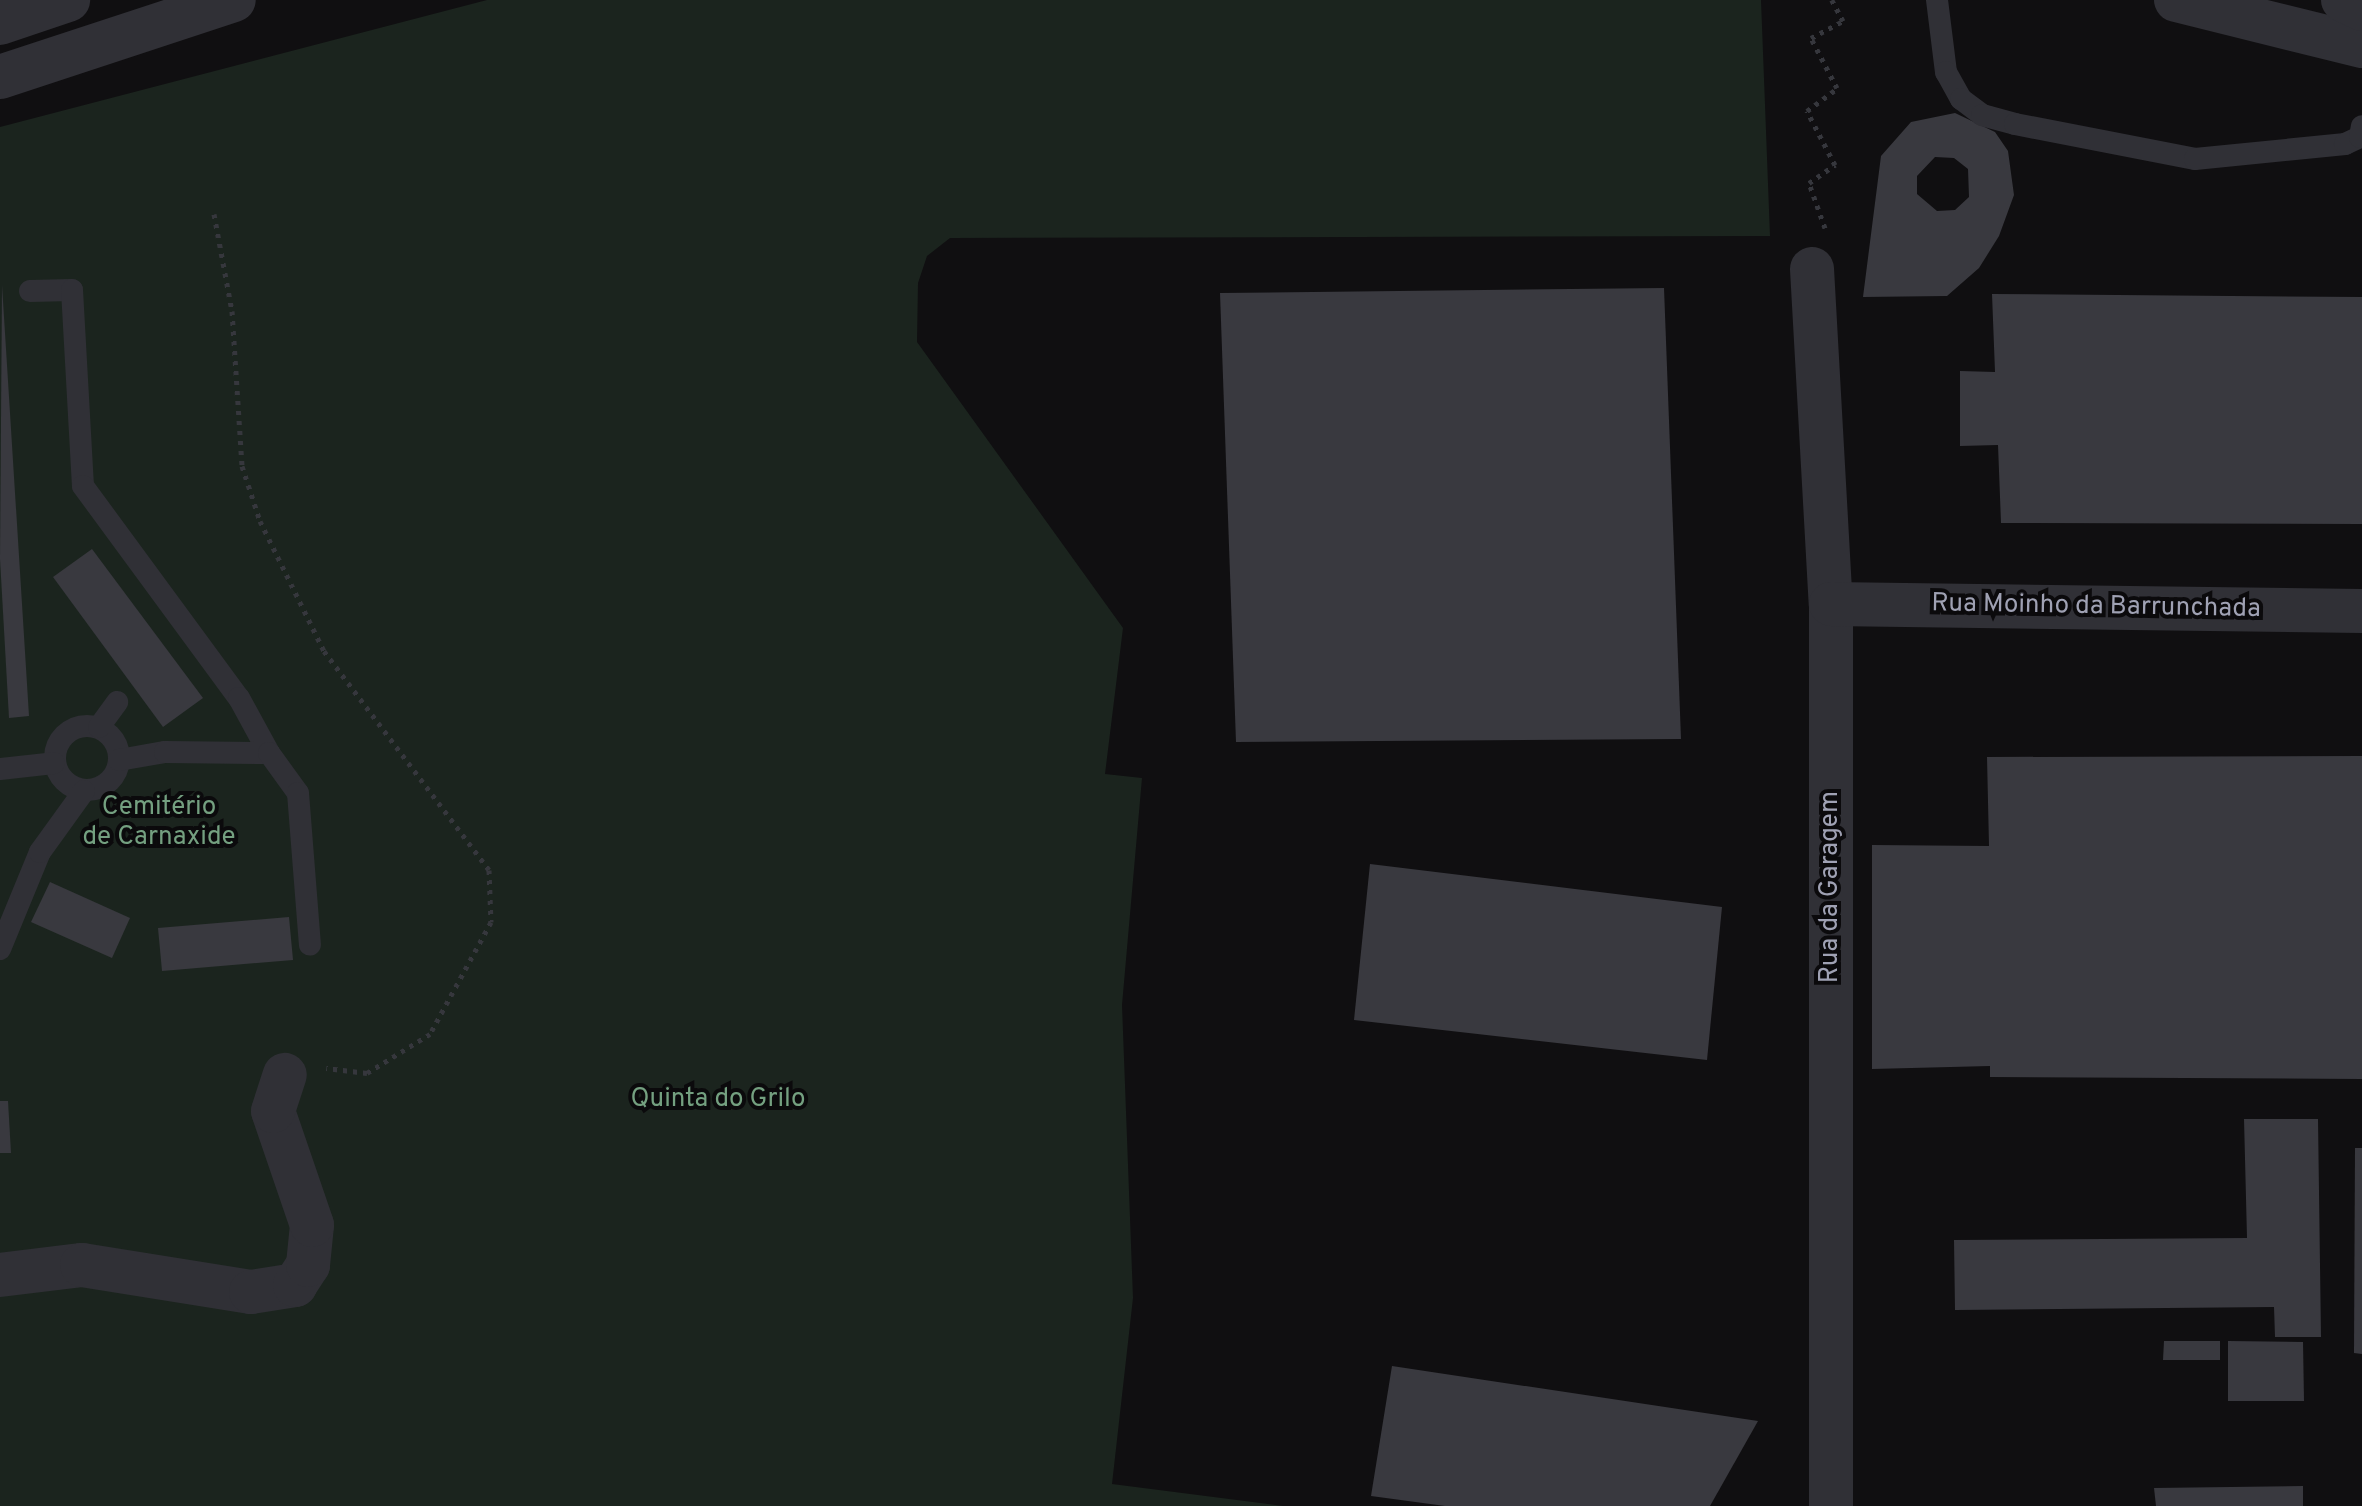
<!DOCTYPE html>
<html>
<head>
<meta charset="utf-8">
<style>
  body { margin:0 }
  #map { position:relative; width:2362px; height:1506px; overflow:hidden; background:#100f11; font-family:Overpass,sans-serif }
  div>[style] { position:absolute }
  .green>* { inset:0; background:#1b241e }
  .building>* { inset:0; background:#39393f }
  .path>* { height:5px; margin-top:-2.5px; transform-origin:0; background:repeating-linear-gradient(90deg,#36373d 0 4px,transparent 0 10px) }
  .service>* { height:22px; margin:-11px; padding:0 11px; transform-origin:11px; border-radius:11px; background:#303036 }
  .service>.ring { margin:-11px; padding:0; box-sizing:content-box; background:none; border:22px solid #303036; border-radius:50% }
  .minor>* { height:44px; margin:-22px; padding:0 22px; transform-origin:22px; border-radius:22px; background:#303036 }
  .tertiary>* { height:44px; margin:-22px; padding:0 22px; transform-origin:22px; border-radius:22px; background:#303036 }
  span { translate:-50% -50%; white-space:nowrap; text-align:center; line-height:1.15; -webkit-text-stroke:8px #0b0a0c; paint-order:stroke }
  .street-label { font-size:26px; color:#9fa1b3 }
  .park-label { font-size:26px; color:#74a080 }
</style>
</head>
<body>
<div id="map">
  <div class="green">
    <div style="clip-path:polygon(487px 0,1761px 0,1770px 236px,950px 238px,927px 256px,918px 283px,917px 342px,1123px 628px,1105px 774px,1142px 778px,1122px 1005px,1133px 1298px,1112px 1484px,1283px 1506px,0 1506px,0 127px)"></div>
  </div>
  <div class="building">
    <div style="clip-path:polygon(evenodd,1955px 113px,1995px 132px,2008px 151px,2014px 195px,1999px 236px,1979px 268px,1947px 296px,1863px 297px,1881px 156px,1911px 122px,1955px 113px,1935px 157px,1954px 158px,1968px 169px,1969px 197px,1955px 210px,1937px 211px,1917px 194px,1917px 176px,1935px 157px)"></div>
    <div style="clip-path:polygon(2px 285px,29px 716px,9px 718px,0 559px)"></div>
    <div style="clip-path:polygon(1664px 288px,1681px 739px,1236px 742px,1220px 293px)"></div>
    <div style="clip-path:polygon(1992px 294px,2362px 297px,2362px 524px,2001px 523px,1998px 445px,1960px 446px,1960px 371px,1995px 372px)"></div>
    <div style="clip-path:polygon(92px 549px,203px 698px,163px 727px,53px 577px)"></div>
    <div style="clip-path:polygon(2362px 756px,2362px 1079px,1990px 1077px,1990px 1066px,1872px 1069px,1872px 845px,1989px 846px,1987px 757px)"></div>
    <div style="clip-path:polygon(1370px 864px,1722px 907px,1707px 1060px,1354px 1020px)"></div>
    <div style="clip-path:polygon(50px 882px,130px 918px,112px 958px,31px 922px)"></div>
    <div style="clip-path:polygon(289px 917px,293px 960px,162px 971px,158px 928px)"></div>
    <div style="clip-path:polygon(0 1101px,8px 1101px,11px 1153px,0 1153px)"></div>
    <div style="clip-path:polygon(2244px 1119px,2318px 1119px,2321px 1337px,2275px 1337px,2274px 1307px,1955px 1310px,1954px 1240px,2247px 1238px)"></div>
    <div style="clip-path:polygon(2355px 1148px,2362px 1148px,2362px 1354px,2354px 1353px)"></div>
    <div style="clip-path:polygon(2164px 1341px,2220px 1341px,2220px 1360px,2163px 1360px)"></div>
    <div style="clip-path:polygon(2228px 1341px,2303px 1342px,2304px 1401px,2228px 1401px)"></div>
    <div style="clip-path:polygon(1392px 1366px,1758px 1421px,1710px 1506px,1445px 1506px,1371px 1496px)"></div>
    <div style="clip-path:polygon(2303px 1486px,2303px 1506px,2156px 1506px,2154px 1488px)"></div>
  </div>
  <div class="path">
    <div style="left:214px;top:214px;width:99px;rotate:79.5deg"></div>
    <div style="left:232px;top:311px;width:155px;rotate:86.3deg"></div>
    <div style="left:242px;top:466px;width:58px;rotate:71.9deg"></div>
    <div style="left:260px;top:521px;width:145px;rotate:63.8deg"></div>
    <div style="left:324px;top:651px;width:274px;rotate:53deg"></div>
    <div style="left:489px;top:870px;width:52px;rotate:87.8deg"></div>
    <div style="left:491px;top:922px;width:128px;rotate:118.6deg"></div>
    <div style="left:430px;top:1034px;width:74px;rotate:148.2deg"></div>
    <div style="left:367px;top:1073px;width:41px;rotate:-173deg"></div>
    <div style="left:1825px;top:228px;width:48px;rotate:-109.6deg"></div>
    <div style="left:1809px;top:183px;width:32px;rotate:-35deg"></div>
    <div style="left:1835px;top:165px;width:61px;rotate:-117.4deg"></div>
    <div style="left:1807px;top:111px;width:38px;rotate:-37deg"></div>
    <div style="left:1837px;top:88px;width:56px;rotate:-117.5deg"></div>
    <div style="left:1811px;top:38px;width:36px;rotate:-28deg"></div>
    <div style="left:1843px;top:21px;width:24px;rotate:-118deg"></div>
  </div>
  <div class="service">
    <div style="left:1937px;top:0;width:73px;rotate:82.9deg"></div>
    <div style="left:1946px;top:72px;width:31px;rotate:61deg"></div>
    <div style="left:1961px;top:99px;width:26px;rotate:37deg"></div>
    <div style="left:1982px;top:115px;width:34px;rotate:15deg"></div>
    <div style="left:2015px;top:124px;width:183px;rotate:11deg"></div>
    <div style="left:2195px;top:159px;width:151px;rotate:-5.7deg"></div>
    <div style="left:2345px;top:144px;width:17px;rotate:-25deg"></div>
    <div style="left:2360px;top:137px;width:11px;rotate:-80deg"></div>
    <div style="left:30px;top:291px;width:42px;rotate:-1.4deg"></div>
    <div style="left:72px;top:290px;width:196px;rotate:86.8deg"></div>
    <div style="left:83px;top:486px;width:263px;rotate:53.7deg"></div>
    <div style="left:239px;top:698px;width:63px;rotate:61.4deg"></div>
    <div class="ring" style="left:55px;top:726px;width:42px;height:42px"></div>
    <div style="left:99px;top:727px;width:31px;rotate:-54deg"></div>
    <div style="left:119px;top:760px;width:47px;rotate:-9.9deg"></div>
    <div style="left:165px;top:752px;width:104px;rotate:0.6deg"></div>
    <div style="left:269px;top:753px;width:49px;rotate:54.1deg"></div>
    <div style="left:298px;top:793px;width:152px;rotate:85.5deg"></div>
    <div style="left:0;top:769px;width:54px;rotate:-6.3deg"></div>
    <div style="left:0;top:949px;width:105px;rotate:-67.6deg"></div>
    <div style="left:40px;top:852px;width:75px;rotate:-54.2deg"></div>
  </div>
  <div class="minor">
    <div style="left:1812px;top:269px;width:336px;rotate:86.8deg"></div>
    <div style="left:1831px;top:604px;width:902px;rotate:90deg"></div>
    <div style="left:1831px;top:604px;width:531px;rotate:0.76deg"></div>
    <div style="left:0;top:1275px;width:83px;rotate:-7deg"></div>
    <div style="left:82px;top:1265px;width:171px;rotate:9.1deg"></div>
    <div style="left:251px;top:1292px;width:45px;rotate:-9deg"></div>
    <div style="left:295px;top:1285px;width:24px;rotate:-57deg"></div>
    <div style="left:308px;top:1265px;width:40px;rotate:-84.3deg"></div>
    <div style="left:312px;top:1225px;width:120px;rotate:-108.9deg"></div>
    <div style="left:273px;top:1111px;width:38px;rotate:-72deg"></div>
  </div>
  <div class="tertiary">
    <div style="left:2176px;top:0;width:192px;rotate:13.9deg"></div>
    <div style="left:2343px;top:0;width:21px;rotate:25deg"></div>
    <div style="left:0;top:23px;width:72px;rotate:-18.7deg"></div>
    <div style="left:0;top:77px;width:246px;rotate:-18.2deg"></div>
  </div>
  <div class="street-label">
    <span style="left:2096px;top:607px;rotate:1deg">Rua Moinho da Barrunchada</span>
    <span style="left:1831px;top:887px;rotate:-90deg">Rua da Garagem</span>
  </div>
  <div class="park-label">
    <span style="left:159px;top:823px">Cemitério<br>de Carnaxide</span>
    <span style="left:718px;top:1100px">Quinta do Grilo</span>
  </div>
</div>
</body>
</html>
